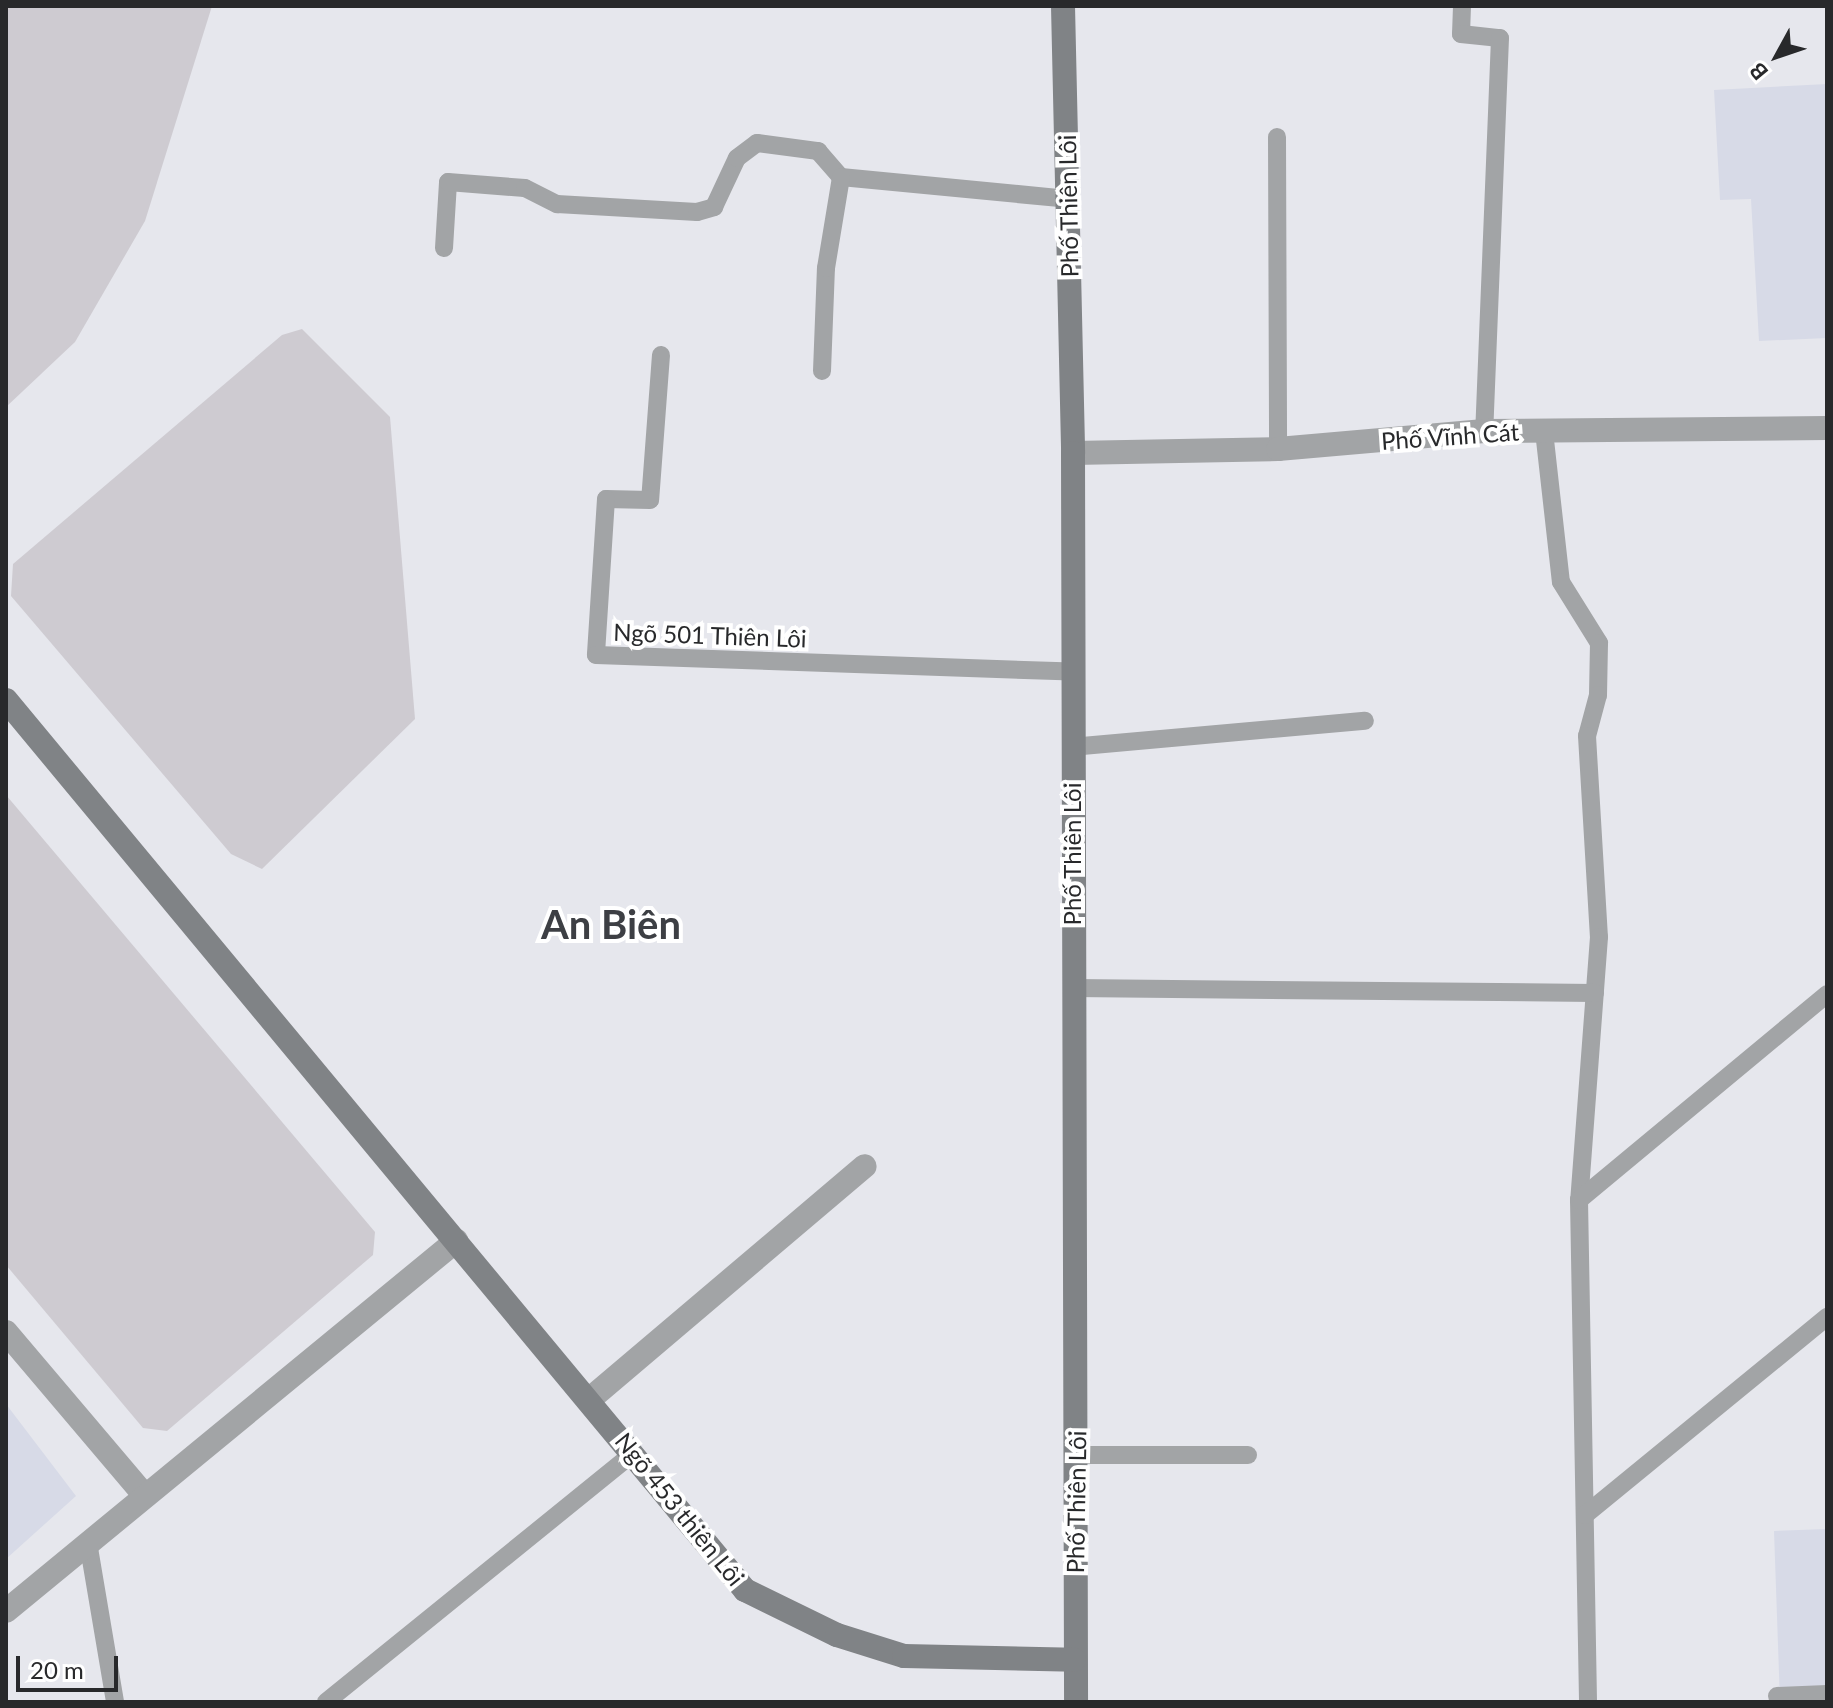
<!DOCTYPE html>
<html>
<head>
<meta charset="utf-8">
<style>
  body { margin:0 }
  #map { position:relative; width:1833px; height:1708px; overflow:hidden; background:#e6e7ed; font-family:Lato,sans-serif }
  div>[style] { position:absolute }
  .built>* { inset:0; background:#d7dae7 }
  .building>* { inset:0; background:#cecbd1 }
  .lane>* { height:18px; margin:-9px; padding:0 9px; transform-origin:9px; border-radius:9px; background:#a2a4a6 }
  .street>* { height:24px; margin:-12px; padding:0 12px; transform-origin:12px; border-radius:12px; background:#a2a4a6 }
  .secondary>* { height:24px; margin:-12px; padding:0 12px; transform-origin:12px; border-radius:12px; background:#808386 }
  span { translate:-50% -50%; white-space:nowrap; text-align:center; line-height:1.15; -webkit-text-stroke:8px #fff; paint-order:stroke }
  .street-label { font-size:24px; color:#28292b }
  .town-label { font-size:40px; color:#3d3f44; font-weight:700 }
  .frame { position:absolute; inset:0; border:8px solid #28292b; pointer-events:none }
  .north { position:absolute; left:1737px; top:16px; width:80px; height:80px; -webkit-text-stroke:6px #fff; paint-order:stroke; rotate:230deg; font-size:22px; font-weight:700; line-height:32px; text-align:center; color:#28292b }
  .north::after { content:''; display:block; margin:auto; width:28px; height:36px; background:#28292b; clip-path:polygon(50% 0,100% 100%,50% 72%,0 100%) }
  .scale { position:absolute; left:16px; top:1656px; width:102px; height:36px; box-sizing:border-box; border:4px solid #28292b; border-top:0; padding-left:10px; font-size:24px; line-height:28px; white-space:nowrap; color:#28292b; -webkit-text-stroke:6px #fff; paint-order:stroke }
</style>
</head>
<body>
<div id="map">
  <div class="built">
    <div style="clip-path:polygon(1827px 84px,1827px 338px,1759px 341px,1751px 199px,1720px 200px,1714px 90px)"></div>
    <div style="clip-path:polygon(6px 1404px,76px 1496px,6px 1559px)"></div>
    <div style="clip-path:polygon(1827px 1529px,1827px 1702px,1780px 1702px,1774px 1531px)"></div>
  </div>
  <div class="building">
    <div style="clip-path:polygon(6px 6px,212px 6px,145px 221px,75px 342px,6px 407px)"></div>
    <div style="clip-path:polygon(302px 329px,390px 417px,415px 719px,262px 869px,231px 854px,11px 596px,13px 564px,282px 335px)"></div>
    <div style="clip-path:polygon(6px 795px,375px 1232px,373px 1255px,167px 1431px,143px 1428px,6px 1265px)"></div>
  </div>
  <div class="lane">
    <div style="left:1462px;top:6px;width:28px;rotate:92deg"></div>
    <div style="left:1461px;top:34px;width:39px;rotate:6deg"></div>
    <div style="left:1500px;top:38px;width:393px;rotate:92.3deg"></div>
    <div style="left:1277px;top:137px;width:312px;rotate:89.8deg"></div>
    <div style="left:444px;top:248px;width:66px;rotate:-86.5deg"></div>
    <div style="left:448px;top:182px;width:77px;rotate:4.5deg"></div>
    <div style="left:525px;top:188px;width:36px;rotate:27deg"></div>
    <div style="left:557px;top:204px;width:140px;rotate:3.3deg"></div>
    <div style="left:697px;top:212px;width:18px;rotate:-16deg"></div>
    <div style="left:714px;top:207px;width:54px;rotate:-64.9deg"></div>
    <div style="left:737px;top:158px;width:25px;rotate:-37deg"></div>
    <div style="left:757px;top:143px;width:62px;rotate:7.5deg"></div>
    <div style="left:818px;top:151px;width:35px;rotate:49deg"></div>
    <div style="left:841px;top:177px;width:228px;rotate:5.5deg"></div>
    <div style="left:661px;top:355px;width:145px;rotate:94.3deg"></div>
    <div style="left:650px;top:500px;width:44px;rotate:-178.7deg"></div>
    <div style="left:606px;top:499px;width:156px;rotate:93.7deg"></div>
    <div style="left:596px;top:655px;width:476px;rotate:2deg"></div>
    <div style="left:822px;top:371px;width:103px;rotate:-87.8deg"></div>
    <div style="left:826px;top:268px;width:92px;rotate:-80.6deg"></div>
    <div style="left:1544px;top:431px;width:152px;rotate:83.6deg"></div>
    <div style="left:1561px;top:582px;width:72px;rotate:58.1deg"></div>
    <div style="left:1599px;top:643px;width:52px;rotate:91.1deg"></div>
    <div style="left:1598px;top:695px;width:42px;rotate:105deg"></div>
    <div style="left:1587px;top:736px;width:201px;rotate:86.6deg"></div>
    <div style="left:1599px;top:937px;width:264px;rotate:94.3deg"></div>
    <div style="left:1579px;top:1200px;width:502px;rotate:88.97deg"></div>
    <div style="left:1071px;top:747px;width:295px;rotate:-5.1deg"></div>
    <div style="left:1073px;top:988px;width:522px;rotate:0.55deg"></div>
    <div style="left:1579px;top:1200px;width:322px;rotate:-39.7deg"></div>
    <div style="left:1077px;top:1455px;width:171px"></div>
    <div style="left:1585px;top:1515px;width:313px;rotate:-39.3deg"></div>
    <div style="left:88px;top:1542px;width:162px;rotate:80.4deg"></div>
    <div style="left:1777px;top:1696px;width:50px;rotate:-2.3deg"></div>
    <div style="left:326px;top:1702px;width:396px;rotate:-39deg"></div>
  </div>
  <div class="street">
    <div style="left:1073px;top:453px;width:205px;rotate:-1.1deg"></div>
    <div style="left:1278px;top:449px;width:207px;rotate:-5deg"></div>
    <div style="left:1484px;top:431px;width:343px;rotate:-0.5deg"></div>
    <div style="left:6px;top:1332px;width:214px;rotate:49.7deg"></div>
    <div style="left:590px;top:1399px;width:360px;rotate:-40.3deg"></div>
    <div style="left:6px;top:1611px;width:583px;rotate:-39.43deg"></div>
  </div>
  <div class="secondary">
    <div style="left:1063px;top:6px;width:447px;rotate:88.7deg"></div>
    <div style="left:1073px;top:453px;width:1249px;rotate:89.86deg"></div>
    <div style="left:6px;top:700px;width:1157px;rotate:50.3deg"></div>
    <div style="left:745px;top:1590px;width:102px;rotate:26.1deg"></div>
    <div style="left:837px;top:1635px;width:70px;rotate:17.4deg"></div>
    <div style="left:904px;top:1656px;width:170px;rotate:1.3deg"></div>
  </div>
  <div class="street-label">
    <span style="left:1068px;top:206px;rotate:-91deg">Phố Thiên Lôi</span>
    <span style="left:1450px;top:436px;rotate:-4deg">Phố Vĩnh Cát</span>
    <span style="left:710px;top:635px;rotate:2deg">Ngõ 501 Thiên Lôi</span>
    <span style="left:1072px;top:854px;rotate:-90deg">Phố Thiên Lôi</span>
    <span style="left:1076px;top:1502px;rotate:-89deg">Phố Thiên Lôi</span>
    <span style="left:680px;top:1509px;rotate:51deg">Ngõ 453 thiên Lôi</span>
  </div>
  <div class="town-label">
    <span style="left:611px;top:924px">An Biên</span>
  </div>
  <div class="frame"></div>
  <div class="north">B</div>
  <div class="scale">20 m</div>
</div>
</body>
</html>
